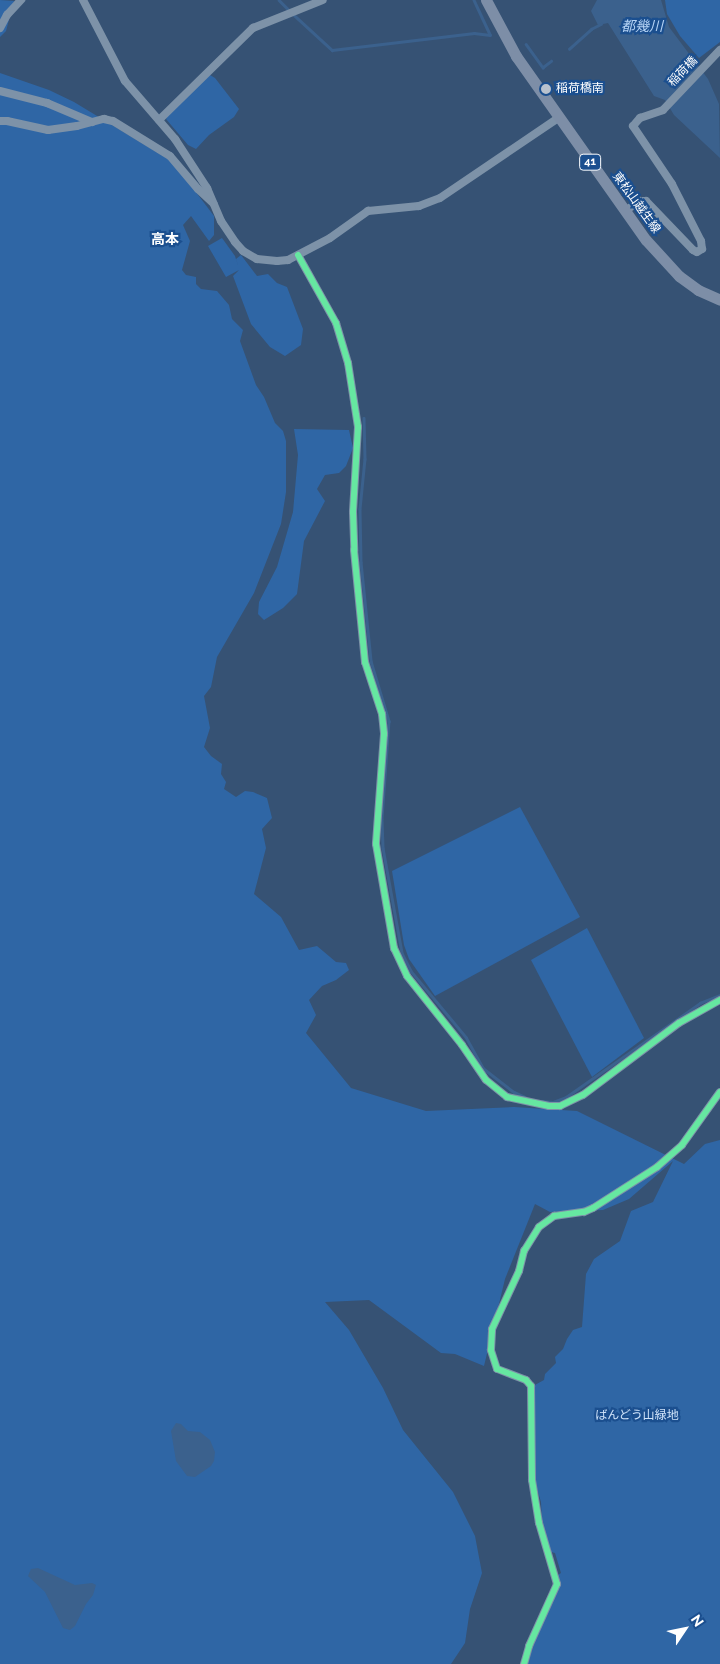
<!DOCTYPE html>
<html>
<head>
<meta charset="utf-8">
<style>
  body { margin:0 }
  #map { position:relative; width:720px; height:1664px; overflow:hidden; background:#365274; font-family:Raleway,"Noto Sans JP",sans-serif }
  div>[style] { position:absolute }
  .green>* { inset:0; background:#2f66a5 }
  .water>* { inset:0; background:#3b618d }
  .stream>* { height:2.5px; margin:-1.25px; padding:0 1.25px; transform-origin:1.25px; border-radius:1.25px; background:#3b618d }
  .minor>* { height:8px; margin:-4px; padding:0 4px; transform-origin:4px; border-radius:4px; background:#7d92a8 }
  .primary>* { height:11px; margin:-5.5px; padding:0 5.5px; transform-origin:5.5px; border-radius:5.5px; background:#7d8ea7 }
  .cycleway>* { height:6px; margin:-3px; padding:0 3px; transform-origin:3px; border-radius:3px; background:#66e7a1 }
  .dots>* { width:14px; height:14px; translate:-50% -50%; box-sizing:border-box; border:2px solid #1b4f8f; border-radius:50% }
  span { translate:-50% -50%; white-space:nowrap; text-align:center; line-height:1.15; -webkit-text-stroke:4.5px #1b4f8f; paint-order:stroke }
  .shield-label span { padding:1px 4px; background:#1b4f8f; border:1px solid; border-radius:4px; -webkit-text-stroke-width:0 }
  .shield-label { font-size:11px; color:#fff; font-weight:700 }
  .street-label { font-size:12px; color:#fff }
  .poi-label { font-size:12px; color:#fff }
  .left { translate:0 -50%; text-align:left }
  .park-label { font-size:12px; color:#cfe3fa }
  .water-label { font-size:14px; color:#b5d3f5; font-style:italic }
  .neighbourhood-label { font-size:14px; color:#fff; font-weight:700 }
  .north { position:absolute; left:660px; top:1604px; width:50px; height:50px; -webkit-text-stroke:4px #1b4f8f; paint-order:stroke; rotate:56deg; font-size:14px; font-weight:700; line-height:20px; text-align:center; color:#fff }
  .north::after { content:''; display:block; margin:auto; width:18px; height:22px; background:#fff; clip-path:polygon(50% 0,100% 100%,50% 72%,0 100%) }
</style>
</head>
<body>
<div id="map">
  <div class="green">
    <div style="clip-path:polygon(0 0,14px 1px,6px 31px,0 37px)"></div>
    <div style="clip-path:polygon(665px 0,720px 0,720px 42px,699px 58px,680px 36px,667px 14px)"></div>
    <div style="clip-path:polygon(0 73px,49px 90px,74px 102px,168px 159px,180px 171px,214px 216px,214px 235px,209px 241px,191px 216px,183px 225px,190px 241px,182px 270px,186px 275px,196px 277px,196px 284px,201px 289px,217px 291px,229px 305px,232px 319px,243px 330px,240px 341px,256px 385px,264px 397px,275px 423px,283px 431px,286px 441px,286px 492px,281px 524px,254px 593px,217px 657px,211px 687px,204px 696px,210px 728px,204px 747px,211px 756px,222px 764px,221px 774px,226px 782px,224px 789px,236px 797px,245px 791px,253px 792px,267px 798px,272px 818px,262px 829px,266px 848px,254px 894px,281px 917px,299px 950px,317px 946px,336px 962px,346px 963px,349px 970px,336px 980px,322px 986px,309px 1000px,316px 1015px,306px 1033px,351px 1088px,426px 1111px,514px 1107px,577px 1111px,684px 1164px,705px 1144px,720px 1140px,720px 1664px,527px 1664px,558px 1575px,561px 1573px,555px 1553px,551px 1552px,542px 1524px,541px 1502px,535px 1482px,533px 1386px,544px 1380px,545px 1374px,556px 1363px,555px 1357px,563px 1349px,567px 1339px,573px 1330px,582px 1327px,586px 1274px,594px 1259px,620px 1241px,631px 1211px,653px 1202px,673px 1161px,629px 1199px,603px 1210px,550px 1212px,535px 1204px,505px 1279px,484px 1366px,455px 1354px,441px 1353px,369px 1300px,325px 1302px,349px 1330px,383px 1388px,403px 1430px,453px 1492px,475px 1536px,482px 1573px,470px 1609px,465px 1643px,451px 1664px,0 1664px)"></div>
    <div style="clip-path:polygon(210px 75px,215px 78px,239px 109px,234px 117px,209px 135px,196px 149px,188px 145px,166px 119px,170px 112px)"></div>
    <div style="clip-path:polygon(222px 238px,235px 256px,239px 269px,236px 259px,241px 255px,257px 276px,268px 274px,277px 283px,287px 287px,303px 329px,301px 345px,285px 356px,270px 347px,251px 324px,233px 276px,239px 270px,226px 277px,208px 246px)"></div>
    <div style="clip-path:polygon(294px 429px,349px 430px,353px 448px,346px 466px,339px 473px,325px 475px,317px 489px,325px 501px,304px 541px,297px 594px,283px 608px,264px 620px,258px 614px,259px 602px,277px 567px,293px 512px,298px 455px)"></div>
    <div style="clip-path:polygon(520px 807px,580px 917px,435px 996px,409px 959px,404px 945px,392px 871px)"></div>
    <div style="clip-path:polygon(587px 928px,644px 1038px,592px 1077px,531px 960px)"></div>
  </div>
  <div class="water">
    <div style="clip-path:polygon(597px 0,661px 0,669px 27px,708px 79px,719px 104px,720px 158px,674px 115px,665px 100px,654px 96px,608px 23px,598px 25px,591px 11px)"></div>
    <div style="clip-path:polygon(176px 1423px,181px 1424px,188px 1431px,200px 1432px,210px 1440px,215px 1452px,214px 1461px,211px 1466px,195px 1477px,187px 1476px,176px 1461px,171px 1431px)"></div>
    <div style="clip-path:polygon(38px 1568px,75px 1585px,92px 1583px,96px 1585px,93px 1595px,86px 1604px,75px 1626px,70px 1630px,63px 1628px,45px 1592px,28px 1576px,31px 1569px)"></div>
  </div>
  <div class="stream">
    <div style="left:279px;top:0;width:16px;rotate:45deg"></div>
    <div style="left:474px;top:0;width:38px;rotate:65deg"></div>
    <div style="left:294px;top:15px;width:52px;rotate:42.6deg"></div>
    <div style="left:332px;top:50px;width:143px;rotate:-6.8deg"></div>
    <div style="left:474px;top:33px;width:16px;rotate:7deg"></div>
    <div style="left:526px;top:44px;width:29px;rotate:54deg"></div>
    <div style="left:543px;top:67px;width:10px;rotate:-37deg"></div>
    <div style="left:569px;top:49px;width:30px;rotate:-42deg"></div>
    <div style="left:591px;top:29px;width:11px;rotate:-27deg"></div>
    <div style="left:364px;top:418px;width:41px;rotate:88.6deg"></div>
    <div style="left:365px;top:459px;width:50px;rotate:95.7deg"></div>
    <div style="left:360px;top:509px;width:53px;rotate:88.9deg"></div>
    <div style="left:361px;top:562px;width:100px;rotate:84.2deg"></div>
    <div style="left:371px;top:661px;width:63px;rotate:73.3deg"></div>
    <div style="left:389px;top:721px;width:98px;rotate:94.1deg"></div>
    <div style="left:382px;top:819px;width:29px;rotate:88deg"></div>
    <div style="left:383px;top:848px;width:107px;rotate:79.7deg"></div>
    <div style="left:402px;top:953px;width:20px;rotate:63deg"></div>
    <div style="left:411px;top:971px;width:86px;rotate:50.2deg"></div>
    <div style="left:466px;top:1037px;width:35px;rotate:61deg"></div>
    <div style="left:483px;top:1068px;width:39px;rotate:38deg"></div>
    <div style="left:514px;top:1092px;width:12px;rotate:24deg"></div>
    <div style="left:542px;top:1101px;width:11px;rotate:5deg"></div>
    <div style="left:553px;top:1102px;width:14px;rotate:-21deg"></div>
    <div style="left:566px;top:1097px;width:164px;rotate:-35deg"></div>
    <div style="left:700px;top:1003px;width:22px;rotate:-22deg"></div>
  </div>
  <div class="minor">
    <div style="left:83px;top:0;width:91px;rotate:62.6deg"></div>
    <div style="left:125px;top:81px;width:77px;rotate:49.2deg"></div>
    <div style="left:175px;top:139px;width:59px;rotate:56.9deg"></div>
    <div style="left:207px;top:188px;width:36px;rotate:67deg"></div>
    <div style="left:221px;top:221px;width:25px;rotate:56deg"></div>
    <div style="left:235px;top:242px;width:12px;rotate:48deg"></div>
    <div style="left:243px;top:251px;width:16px;rotate:30deg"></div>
    <div style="left:257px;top:259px;width:20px;rotate:6deg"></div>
    <div style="left:277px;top:261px;width:11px;rotate:-5deg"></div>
    <div style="left:288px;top:260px;width:47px;rotate:-27.6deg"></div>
    <div style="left:330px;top:238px;width:47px;rotate:-35.4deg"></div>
    <div style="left:368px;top:211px;width:51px;rotate:-5.6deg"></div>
    <div style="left:419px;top:206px;width:22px;rotate:-21deg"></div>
    <div style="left:440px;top:198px;width:143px;rotate:-34.1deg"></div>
    <div style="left:0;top:28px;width:15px;rotate:-62deg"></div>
    <div style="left:7px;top:15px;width:21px;rotate:-47deg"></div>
    <div style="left:0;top:91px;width:49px;rotate:14.3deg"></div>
    <div style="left:47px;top:103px;width:49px;rotate:22.9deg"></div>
    <div style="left:159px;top:120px;width:132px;rotate:-44.4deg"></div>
    <div style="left:253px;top:28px;width:75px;rotate:-21.8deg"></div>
    <div style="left:0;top:121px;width:7px"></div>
    <div style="left:7px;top:121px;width:42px;rotate:12.4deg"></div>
    <div style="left:48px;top:130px;width:29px;rotate:-8deg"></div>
    <div style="left:77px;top:126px;width:28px;rotate:-15deg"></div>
    <div style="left:104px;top:119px;width:9px;rotate:13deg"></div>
    <div style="left:113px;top:121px;width:67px;rotate:31.6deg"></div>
    <div style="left:170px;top:156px;width:43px;rotate:49.7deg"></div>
    <div style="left:198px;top:189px;width:21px;rotate:43deg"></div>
    <div style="left:625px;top:211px;width:18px;rotate:-34deg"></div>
    <div style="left:640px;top:201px;width:6px"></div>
    <div style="left:646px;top:201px;width:68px;rotate:46.2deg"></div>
    <div style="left:693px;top:250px;width:4px;rotate:27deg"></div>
    <div style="left:697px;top:252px;width:6px;rotate:-31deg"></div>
    <div style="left:702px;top:249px;width:8px;rotate:-97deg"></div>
    <div style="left:701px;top:241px;width:64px;rotate:-117deg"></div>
    <div style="left:672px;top:184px;width:70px;rotate:-123.9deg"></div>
    <div style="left:633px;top:126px;width:11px;rotate:-49deg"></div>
    <div style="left:640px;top:118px;width:24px;rotate:-19deg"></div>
    <div style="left:663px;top:110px;width:83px;rotate:-46.5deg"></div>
    <div style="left:298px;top:255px;width:78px;rotate:60.8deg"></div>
    <div style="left:336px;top:323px;width:42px;rotate:73.3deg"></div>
    <div style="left:348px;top:363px;width:65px;rotate:81.1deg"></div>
    <div style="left:358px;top:427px;width:85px;rotate:93.4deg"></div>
    <div style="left:353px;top:512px;width:38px;rotate:88deg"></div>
    <div style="left:354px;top:550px;width:113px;rotate:84.4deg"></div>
    <div style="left:365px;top:662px;width:55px;rotate:71.9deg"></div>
    <div style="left:382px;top:714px;width:20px;rotate:84deg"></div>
    <div style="left:384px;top:734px;width:110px;rotate:94.2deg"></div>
    <div style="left:376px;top:844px;width:106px;rotate:80.2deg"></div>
    <div style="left:394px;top:948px;width:31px;rotate:65deg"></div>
    <div style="left:407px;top:976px;width:88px;rotate:51.4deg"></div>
    <div style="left:462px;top:1045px;width:42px;rotate:55.6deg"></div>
    <div style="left:486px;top:1080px;width:27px;rotate:39deg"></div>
    <div style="left:507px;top:1097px;width:43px;rotate:12.1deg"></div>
    <div style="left:549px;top:1106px;width:11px"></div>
    <div style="left:560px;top:1106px;width:25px;rotate:-26deg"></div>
    <div style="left:583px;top:1095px;width:120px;rotate:-36.9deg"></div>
    <div style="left:679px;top:1023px;width:47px;rotate:-29.3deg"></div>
    <div style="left:524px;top:1664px;width:19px;rotate:-74deg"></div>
    <div style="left:529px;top:1646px;width:68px;rotate:-65.7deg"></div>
    <div style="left:557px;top:1584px;width:64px;rotate:-106.4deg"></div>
    <div style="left:539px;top:1523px;width:44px;rotate:-99.2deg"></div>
    <div style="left:532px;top:1480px;width:94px;rotate:-90.6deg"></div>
    <div style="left:531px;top:1386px;width:8px;rotate:-130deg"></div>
    <div style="left:526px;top:1380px;width:31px;rotate:-159deg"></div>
    <div style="left:497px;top:1369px;width:20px;rotate:-108deg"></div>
    <div style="left:491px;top:1350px;width:21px;rotate:-87deg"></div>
    <div style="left:492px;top:1329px;width:64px;rotate:-65deg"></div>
    <div style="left:519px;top:1271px;width:21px;rotate:-76deg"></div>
    <div style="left:524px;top:1251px;width:28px;rotate:-58deg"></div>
    <div style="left:539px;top:1227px;width:19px;rotate:-36deg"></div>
    <div style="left:554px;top:1216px;width:30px;rotate:-8deg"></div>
    <div style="left:584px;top:1212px;width:10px;rotate:-24deg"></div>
    <div style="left:593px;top:1208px;width:76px;rotate:-32.6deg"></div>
    <div style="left:657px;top:1167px;width:33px;rotate:-41deg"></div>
    <div style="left:682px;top:1145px;width:65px;rotate:-54.4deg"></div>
  </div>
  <div class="primary">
    <div style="left:486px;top:0;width:64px;rotate:61.8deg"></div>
    <div style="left:516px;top:56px;width:225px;rotate:54.8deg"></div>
    <div style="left:646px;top:240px;width:49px;rotate:47.5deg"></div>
    <div style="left:679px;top:276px;width:24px;rotate:36deg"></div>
    <div style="left:698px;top:290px;width:24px;rotate:24deg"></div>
  </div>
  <div class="cycleway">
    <div style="left:298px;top:255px;width:78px;rotate:60.8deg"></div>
    <div style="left:336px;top:323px;width:42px;rotate:73.3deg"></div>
    <div style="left:348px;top:363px;width:65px;rotate:81.1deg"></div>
    <div style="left:358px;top:427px;width:85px;rotate:93.4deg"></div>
    <div style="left:353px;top:512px;width:38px;rotate:88deg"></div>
    <div style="left:354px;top:550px;width:113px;rotate:84.4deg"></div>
    <div style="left:365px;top:662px;width:55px;rotate:71.9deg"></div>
    <div style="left:382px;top:714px;width:20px;rotate:84deg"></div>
    <div style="left:384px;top:734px;width:110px;rotate:94.2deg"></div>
    <div style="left:376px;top:844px;width:106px;rotate:80.2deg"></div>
    <div style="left:394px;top:948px;width:31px;rotate:65deg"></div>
    <div style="left:407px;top:976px;width:88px;rotate:51.4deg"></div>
    <div style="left:462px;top:1045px;width:42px;rotate:55.6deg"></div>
    <div style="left:486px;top:1080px;width:27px;rotate:39deg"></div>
    <div style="left:507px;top:1097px;width:43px;rotate:12.1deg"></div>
    <div style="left:549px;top:1106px;width:11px"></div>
    <div style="left:560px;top:1106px;width:25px;rotate:-26deg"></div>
    <div style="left:583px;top:1095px;width:120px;rotate:-36.9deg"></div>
    <div style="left:679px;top:1023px;width:47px;rotate:-29.3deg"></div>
    <div style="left:524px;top:1664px;width:19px;rotate:-74deg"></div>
    <div style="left:529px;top:1646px;width:68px;rotate:-65.7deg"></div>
    <div style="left:557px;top:1584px;width:64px;rotate:-106.4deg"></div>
    <div style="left:539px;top:1523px;width:44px;rotate:-99.2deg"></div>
    <div style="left:532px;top:1480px;width:94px;rotate:-90.6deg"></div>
    <div style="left:531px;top:1386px;width:8px;rotate:-130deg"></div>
    <div style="left:526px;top:1380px;width:31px;rotate:-159deg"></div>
    <div style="left:497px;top:1369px;width:20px;rotate:-108deg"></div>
    <div style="left:491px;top:1350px;width:21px;rotate:-87deg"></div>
    <div style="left:492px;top:1329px;width:64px;rotate:-65deg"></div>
    <div style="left:519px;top:1271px;width:21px;rotate:-76deg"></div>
    <div style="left:524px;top:1251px;width:28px;rotate:-58deg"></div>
    <div style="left:539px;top:1227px;width:19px;rotate:-36deg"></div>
    <div style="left:554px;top:1216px;width:30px;rotate:-8deg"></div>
    <div style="left:584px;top:1212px;width:10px;rotate:-24deg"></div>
    <div style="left:593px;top:1208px;width:76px;rotate:-32.6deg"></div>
    <div style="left:657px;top:1167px;width:33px;rotate:-41deg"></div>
    <div style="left:682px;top:1145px;width:65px;rotate:-54.4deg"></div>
  </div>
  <div class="dots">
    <div style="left:546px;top:89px;background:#b9c2ce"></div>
  </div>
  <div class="shield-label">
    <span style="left:590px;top:162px">41</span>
  </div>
  <div class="street-label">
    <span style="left:683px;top:72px;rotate:-46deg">稲荷橋</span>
    <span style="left:636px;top:203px;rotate:54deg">東松山越生線</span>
  </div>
  <div class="poi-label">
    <span class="left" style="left:556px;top:89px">稲荷橋南</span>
  </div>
  <div class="park-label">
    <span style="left:637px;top:1416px">ばんどう山緑地</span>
  </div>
  <div class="water-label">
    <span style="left:642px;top:26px">都幾川</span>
  </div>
  <div class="neighbourhood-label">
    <span style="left:165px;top:239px">高本</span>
  </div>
  <div class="north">N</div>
</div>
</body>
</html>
